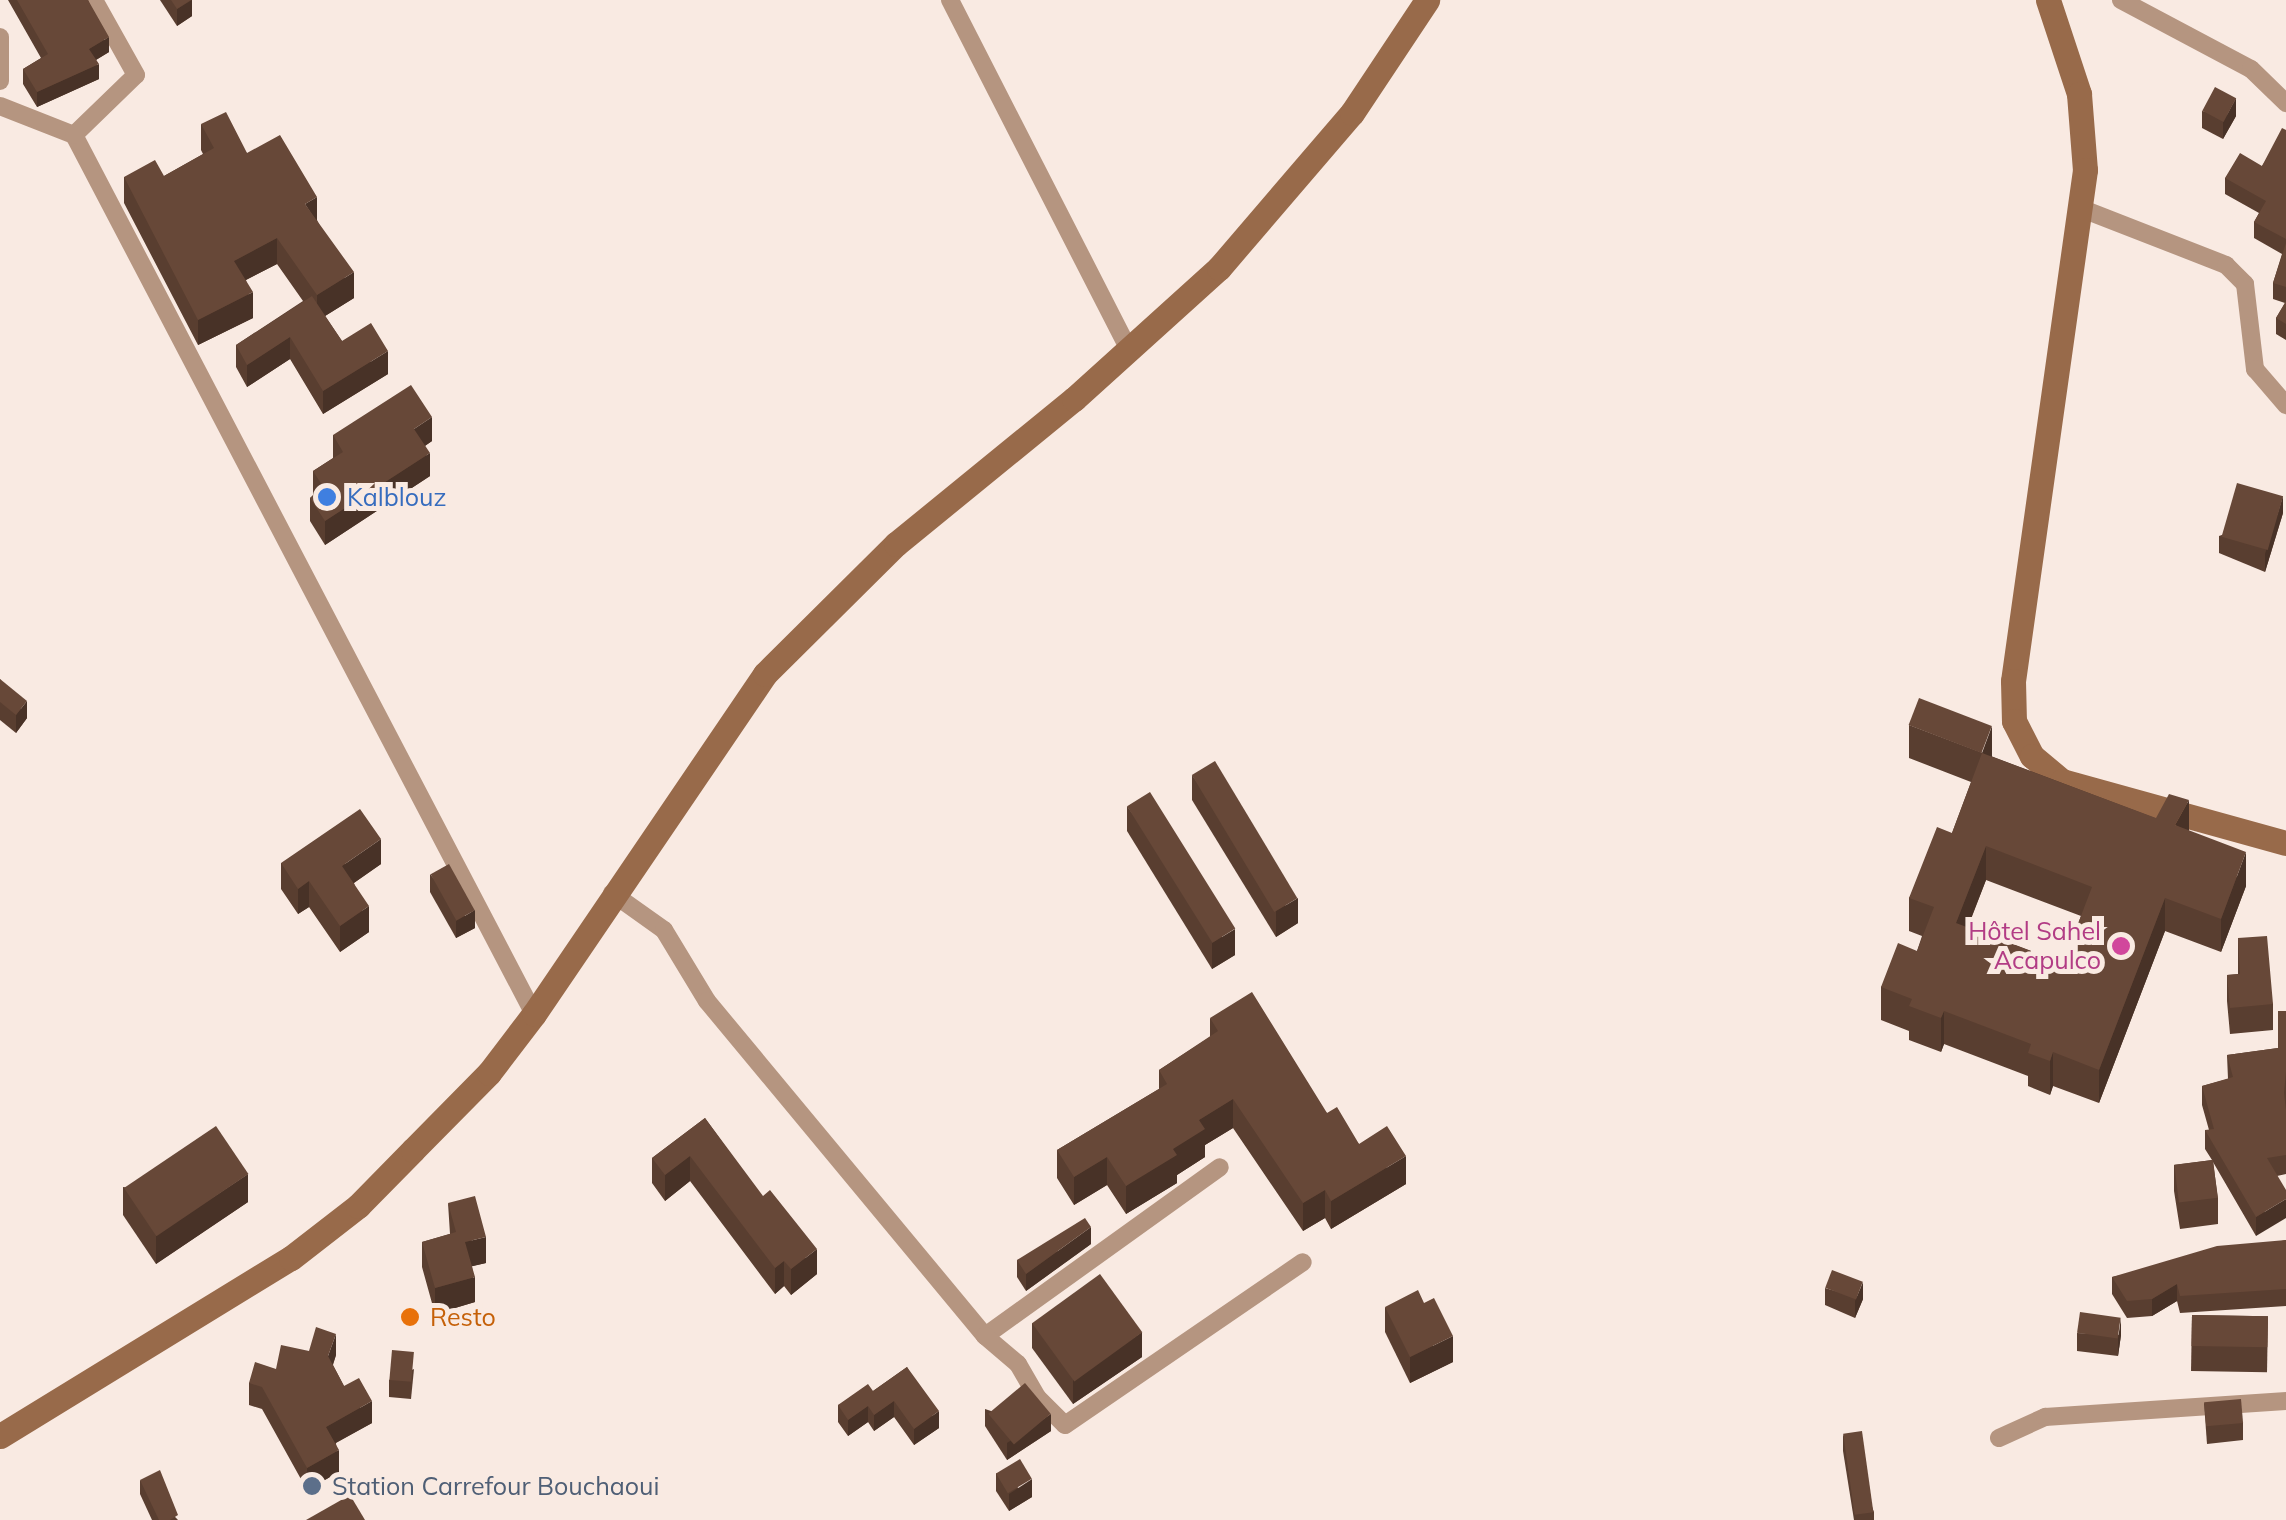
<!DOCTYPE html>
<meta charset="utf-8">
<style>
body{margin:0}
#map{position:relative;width:2286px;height:1520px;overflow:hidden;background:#f9eae2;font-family:Mulish,sans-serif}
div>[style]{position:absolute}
.street>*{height:18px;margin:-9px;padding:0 9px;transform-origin:9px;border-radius:9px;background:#b59580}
.secondary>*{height:25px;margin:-12.5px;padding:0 12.5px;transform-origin:12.5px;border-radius:12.5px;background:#986a4a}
.wall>*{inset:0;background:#593e30;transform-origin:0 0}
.shaded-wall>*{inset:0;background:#483227}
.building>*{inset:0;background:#674838;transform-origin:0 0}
.dots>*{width:28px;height:28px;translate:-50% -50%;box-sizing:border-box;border:5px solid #f9eae2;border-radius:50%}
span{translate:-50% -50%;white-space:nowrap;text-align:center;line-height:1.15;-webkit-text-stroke:10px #f9eae2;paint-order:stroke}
.shop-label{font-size:25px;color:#366cbe}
.left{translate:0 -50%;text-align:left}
.hotel-label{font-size:25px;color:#b23c85}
.right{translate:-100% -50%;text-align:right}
.food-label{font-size:25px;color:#c56008}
.service-label{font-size:25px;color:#4e5e75}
</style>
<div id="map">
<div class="street">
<div style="left:950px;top:0;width:394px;rotate:62.9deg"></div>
<div style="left:2121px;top:0;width:147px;rotate:28deg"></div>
<div style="left:2251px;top:69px;width:49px;rotate:44.2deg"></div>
<div style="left:0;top:37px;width:44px;rotate:90deg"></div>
<div style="left:0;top:106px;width:79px;rotate:21.4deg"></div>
<div style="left:74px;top:135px;width:992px;rotate:62.38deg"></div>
<div style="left:74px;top:135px;width:86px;rotate:-44.1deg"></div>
<div style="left:136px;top:75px;width:86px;rotate:-119.2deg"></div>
<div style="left:2080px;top:208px;width:157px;rotate:21.3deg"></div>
<div style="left:2226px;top:265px;width:27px;rotate:45deg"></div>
<div style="left:2245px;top:284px;width:86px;rotate:83.3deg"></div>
<div style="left:2255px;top:369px;width:48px;rotate:49.3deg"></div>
<div style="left:612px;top:893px;width:64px;rotate:35.4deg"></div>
<div style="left:664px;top:930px;width:83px;rotate:58.8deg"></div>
<div style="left:707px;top:1001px;width:435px;rotate:50.3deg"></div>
<div style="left:985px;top:1336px;width:289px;rotate:-35.7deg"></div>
<div style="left:985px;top:1336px;width:43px;rotate:40.3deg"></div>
<div style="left:1018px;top:1364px;width:39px;rotate:60deg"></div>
<div style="left:1038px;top:1398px;width:38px;rotate:45deg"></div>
<div style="left:1065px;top:1425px;width:288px;rotate:-34.4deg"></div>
<div style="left:1999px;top:1438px;width:51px;rotate:-24.5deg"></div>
<div style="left:2045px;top:1417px;width:242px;rotate:-3.8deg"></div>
</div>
<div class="secondary">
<div style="left:2048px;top:0;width:99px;rotate:71.7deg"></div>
<div style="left:2079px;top:94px;width:76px;rotate:85.5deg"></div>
<div style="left:2085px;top:170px;width:516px;rotate:98.02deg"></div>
<div style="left:2013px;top:681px;width:40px;rotate:88.6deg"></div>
<div style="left:2014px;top:721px;width:39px;rotate:63deg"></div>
<div style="left:2032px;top:756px;width:39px;rotate:40deg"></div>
<div style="left:2062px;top:781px;width:232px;rotate:15.5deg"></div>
<div style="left:0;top:1436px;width:341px;rotate:-31.5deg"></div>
<div style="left:291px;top:1258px;width:85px;rotate:-37.8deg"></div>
<div style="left:358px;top:1206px;width:78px;rotate:-45.5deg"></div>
<div style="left:413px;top:1150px;width:108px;rotate:-45.4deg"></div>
<div style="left:489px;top:1073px;width:74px;rotate:-52.7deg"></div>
<div style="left:534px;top:1014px;width:411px;rotate:-55.8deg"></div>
<div style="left:765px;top:674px;width:185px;rotate:-44.8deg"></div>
<div style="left:896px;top:544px;width:230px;rotate:-39.2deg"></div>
<div style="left:1074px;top:399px;width:195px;rotate:-42.1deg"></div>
<div style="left:1219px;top:268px;width:204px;rotate:-49.4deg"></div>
<div style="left:1352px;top:113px;width:136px;rotate:-56.4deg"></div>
</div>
<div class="wall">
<div style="clip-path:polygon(8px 0,88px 0,109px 52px,96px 60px,99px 79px,37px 107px,23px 84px,23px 69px,41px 58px)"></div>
<div style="clip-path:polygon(160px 0,192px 0,192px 16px,177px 26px)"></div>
<div style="clip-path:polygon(2202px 111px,2236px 116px,2223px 139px,2202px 128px)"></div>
<div style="clip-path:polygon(201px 124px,247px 153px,317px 220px,354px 298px,325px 316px,342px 341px,388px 374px,323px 414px,290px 359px,247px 387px,236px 367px,236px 345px,303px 301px,277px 264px,246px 280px,253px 318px,198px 345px,124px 203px,124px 177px,164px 176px,203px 154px,201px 150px)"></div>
<div style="clip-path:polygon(2286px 130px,2286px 340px,2276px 334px,2276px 318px,2285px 303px,2273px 299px,2273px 283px,2282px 254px,2254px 238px,2254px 222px,2259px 213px,2225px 194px,2225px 178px,2262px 166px)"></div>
<div style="clip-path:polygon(333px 435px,432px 441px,425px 446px,430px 476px,325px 545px,310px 521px,310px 498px,313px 495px,313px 471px,333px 458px)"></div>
<div style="clip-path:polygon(2283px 513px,2265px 572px,2219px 553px,2219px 536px)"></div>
<div style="clip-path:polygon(0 679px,27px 718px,16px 733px,0 720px)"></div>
<div style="clip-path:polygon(evenodd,1909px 725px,2189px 831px,2246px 886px,2221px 952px,2165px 931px,2099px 1103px,2053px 1086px,2050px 1095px,2028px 1086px,2028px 1076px,1944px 1044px,1941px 1052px,1909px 1040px,1909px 1031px,1881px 1020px,1881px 987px,1917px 951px,1922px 936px,1909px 931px,1909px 898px,1952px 833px,1971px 782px,1909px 758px,1909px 725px,1986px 880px,2081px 916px,2063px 963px,1968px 927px,1986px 880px)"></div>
<div style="clip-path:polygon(1192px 775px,1298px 923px,1276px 937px,1192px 800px)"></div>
<div style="clip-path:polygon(1127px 806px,1235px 955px,1212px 969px,1127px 831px)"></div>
<div style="clip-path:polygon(281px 863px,381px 864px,354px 883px,369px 932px,340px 952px,309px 907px,298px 914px,281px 889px)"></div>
<div style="clip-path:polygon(430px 874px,475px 928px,456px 938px,430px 892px)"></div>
<div style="clip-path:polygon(2238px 938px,2273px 1004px,2273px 1030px,2230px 1034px,2227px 1001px,2227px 975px,2238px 974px)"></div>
<div style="clip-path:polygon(2286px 1011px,2286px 1174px,2277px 1176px,2256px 1236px,2213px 1162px,2218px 1198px,2218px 1224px,2180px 1229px,2174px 1191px,2174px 1165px,2212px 1160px,2205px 1149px,2205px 1130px,2209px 1130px,2202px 1105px,2202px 1086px,2228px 1079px,2227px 1055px,2278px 1048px)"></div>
<div style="clip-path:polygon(1210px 1018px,1327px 1113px,1359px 1144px,1406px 1184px,1331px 1229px,1325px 1218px,1303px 1231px,1233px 1128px,1205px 1145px,1205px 1157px,1177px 1175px,1177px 1183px,1126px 1214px,1107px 1185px,1074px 1205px,1057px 1178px,1057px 1150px,1159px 1089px,1159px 1070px,1210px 1037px)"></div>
<div style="clip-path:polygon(705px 1118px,817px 1274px,791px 1295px,784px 1286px,775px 1294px,690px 1181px,665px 1201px,652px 1183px,652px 1158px)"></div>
<div style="clip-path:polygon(123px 1187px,248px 1202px,156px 1264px,123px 1215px)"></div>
<div style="clip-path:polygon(448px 1203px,486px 1263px,472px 1266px,475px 1302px,435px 1314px,422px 1267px,422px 1242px,450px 1234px)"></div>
<div style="clip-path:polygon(2286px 1240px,2286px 1306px,2180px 1313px,2177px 1301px,2152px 1316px,2127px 1318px,2112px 1294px,2112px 1277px)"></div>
<div style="clip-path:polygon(1091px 1244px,1026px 1291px,1017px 1277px,1017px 1260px)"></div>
<div style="clip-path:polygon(1825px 1288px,1863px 1299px,1855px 1318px,1825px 1305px)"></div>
<div style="clip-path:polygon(1385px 1307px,1453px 1362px,1410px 1383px,1385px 1332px)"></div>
<div style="left:2192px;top:1315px;width:76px;height:56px;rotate:1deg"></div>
<div style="clip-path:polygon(1032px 1323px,1142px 1357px,1073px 1404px,1032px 1348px)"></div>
<div style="clip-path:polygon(2077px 1333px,2121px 1335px,2118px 1356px,2077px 1351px)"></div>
<div style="clip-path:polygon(336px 1355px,333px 1365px,344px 1386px,372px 1423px,336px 1443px,339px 1472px,307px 1490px,262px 1409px,249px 1405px,249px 1383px,276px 1369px)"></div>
<div style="clip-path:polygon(907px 1367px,939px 1428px,914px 1445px,894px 1417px,874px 1431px,868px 1422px,848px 1436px,838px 1422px,838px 1405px,873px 1391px)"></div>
<div style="clip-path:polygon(414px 1369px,411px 1399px,389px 1397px,389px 1380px)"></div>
<div style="clip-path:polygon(2204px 1403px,2243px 1423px,2243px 1440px,2207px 1444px)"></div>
<div style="clip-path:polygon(985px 1409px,1051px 1431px,1007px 1460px,985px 1426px)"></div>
<div style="clip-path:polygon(1843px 1434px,1874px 1512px,1874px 1520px,1854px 1520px,1843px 1451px)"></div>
<div style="clip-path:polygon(996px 1473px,1032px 1497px,1009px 1511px,996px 1491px)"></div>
<div style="clip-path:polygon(140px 1480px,178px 1520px,152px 1520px,140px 1494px)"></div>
</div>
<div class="shaded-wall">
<div style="clip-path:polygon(192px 0,192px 16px,177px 26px,177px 9px)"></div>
<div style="clip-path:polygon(109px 37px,109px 52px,89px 64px,89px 49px)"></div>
<div style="clip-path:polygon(99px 64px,99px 79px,37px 107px,37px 92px)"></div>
<div style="clip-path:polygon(2236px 98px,2236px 116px,2223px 139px,2223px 122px)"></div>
<div style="clip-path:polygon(317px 197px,317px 223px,305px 204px)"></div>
<div style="clip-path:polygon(277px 238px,277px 264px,234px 286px,234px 261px)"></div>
<div style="clip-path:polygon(354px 272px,354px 298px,317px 321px,317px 295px)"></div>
<div style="clip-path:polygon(253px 292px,253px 318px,198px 345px,198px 320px)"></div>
<div style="clip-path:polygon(290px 337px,290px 359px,247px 387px,247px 365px)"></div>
<div style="clip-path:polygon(388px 351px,388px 374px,323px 414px,323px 391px)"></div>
<div style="clip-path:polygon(432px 417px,432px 441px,414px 453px,414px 429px)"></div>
<div style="clip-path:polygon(430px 453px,430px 476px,325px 545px,325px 521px)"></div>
<div style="clip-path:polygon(2283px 496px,2283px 513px,2265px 572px,2265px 554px)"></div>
<div style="clip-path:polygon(27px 701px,27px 718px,16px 733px,16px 715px)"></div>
<div style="clip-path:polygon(1992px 726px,1992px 759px,1982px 753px)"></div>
<div style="clip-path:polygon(2189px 800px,2189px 833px,2175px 825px)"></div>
<div style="clip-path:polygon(381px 839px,381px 864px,342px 891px,342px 866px)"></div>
<div style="clip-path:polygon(1986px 846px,1986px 880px,1956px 956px,1956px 923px)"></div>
<div style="clip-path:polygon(2246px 852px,2246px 886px,2221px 952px,2221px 919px)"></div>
<div style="clip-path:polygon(309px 881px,309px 907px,298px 914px,298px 889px)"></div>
<div style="clip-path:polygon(1298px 898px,1298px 923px,1276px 937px,1276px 911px)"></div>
<div style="clip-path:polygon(2165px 898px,2165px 931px,2099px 1103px,2099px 1070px)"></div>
<div style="clip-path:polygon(369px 906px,369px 932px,340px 952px,340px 926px)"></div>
<div style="clip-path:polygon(475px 910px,475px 928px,456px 938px,456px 921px)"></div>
<div style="clip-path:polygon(1235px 929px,1235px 955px,1212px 969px,1212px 943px)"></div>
<div style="clip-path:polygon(1944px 1011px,1944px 1044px,1941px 1052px,1941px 1018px)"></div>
<div style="clip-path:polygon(2053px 1052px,2053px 1086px,2050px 1095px,2050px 1061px)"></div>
<div style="clip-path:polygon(1233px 1099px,1233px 1128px,1205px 1145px,1205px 1157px,1177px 1175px,1177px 1183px,1126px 1214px,1126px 1186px,1173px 1149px,1199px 1120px)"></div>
<div style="clip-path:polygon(690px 1156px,690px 1181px,665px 1201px,665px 1175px)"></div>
<div style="clip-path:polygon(1406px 1156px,1406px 1184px,1331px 1229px,1331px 1201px)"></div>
<div style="clip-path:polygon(1107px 1157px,1107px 1185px,1074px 1205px,1074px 1177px)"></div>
<div style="clip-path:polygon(248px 1174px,248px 1202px,156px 1264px,156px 1235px)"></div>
<div style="clip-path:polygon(1325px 1190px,1325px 1218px,1303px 1231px,1303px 1203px)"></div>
<div style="clip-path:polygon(2286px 1199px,2286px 1218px,2256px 1236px,2256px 1217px)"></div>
<div style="clip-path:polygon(1091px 1227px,1091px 1244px,1026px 1291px,1026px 1274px)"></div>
<div style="clip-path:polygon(486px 1237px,486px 1263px,465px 1268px,465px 1242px)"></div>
<div style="clip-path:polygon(817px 1249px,817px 1274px,791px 1295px,791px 1269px)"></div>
<div style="clip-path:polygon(784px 1261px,784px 1286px,775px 1294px,775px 1268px)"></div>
<div style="clip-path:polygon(475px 1277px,475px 1302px,435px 1314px,435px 1288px)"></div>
<div style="clip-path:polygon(1863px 1282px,1863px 1299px,1855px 1318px,1855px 1301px)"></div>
<div style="clip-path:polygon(2177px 1284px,2177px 1301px,2152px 1316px,2152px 1299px)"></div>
<div style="clip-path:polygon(2121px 1318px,2121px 1335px,2118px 1356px,2118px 1339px)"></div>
<div style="clip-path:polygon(1142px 1332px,1142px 1357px,1073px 1404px,1073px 1379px)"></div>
<div style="clip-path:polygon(336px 1334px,336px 1355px,328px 1378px,328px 1356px)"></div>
<div style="clip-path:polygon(1453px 1336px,1453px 1362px,1410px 1383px,1410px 1357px)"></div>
<div style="clip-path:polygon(372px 1401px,372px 1423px,326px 1448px,326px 1427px)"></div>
<div style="clip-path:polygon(894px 1401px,894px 1417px,874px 1431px,874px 1415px)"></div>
<div style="clip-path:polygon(868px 1406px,868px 1422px,848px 1436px,848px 1420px)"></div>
<div style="clip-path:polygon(939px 1411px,939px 1428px,914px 1445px,914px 1429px)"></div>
<div style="clip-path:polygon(1051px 1414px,1051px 1431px,1007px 1460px,1007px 1443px)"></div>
<div style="clip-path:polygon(339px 1450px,339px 1472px,307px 1490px,307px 1468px)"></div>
<div style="clip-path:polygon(1032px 1479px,1032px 1497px,1009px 1511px,1009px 1494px)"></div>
</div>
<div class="building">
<div style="clip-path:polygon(17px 0,88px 0,109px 37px,89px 49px,99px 64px,37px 92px,23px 69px,48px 54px)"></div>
<div style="clip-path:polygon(171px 0,191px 0,177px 9px)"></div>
<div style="left:2215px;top:87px;width:24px;height:27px;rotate:28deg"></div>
<div style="clip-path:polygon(226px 112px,247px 153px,280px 135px,317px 197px,305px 204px,354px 272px,317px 295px,277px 238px,234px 261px,253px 292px,198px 320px,124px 177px,155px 160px,164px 176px,214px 148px,201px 124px)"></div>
<div style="clip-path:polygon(2282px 128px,2286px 130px,2286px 239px,2254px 222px,2266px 201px,2225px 178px,2240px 153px,2262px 166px)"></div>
<div style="clip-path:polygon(2286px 243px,2286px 287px,2273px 283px)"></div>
<div style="clip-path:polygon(312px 296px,342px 341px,371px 323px,388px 351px,323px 391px,290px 337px,247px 365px,236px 345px)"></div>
<div style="clip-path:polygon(2286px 301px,2286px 324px,2276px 318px)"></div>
<div style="clip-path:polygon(411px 385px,432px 417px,414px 429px,430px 453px,325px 521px,310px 498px,324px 488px,313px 471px,343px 452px,333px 435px)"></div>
<div style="left:2237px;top:483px;width:48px;height:56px;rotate:16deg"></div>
<div style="clip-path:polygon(0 679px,27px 701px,16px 715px,0 702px)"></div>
<div style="left:1919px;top:698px;width:78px;height:29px;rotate:21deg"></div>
<div style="clip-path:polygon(evenodd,1982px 753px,2156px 818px,2169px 794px,2189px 800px,2175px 825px,2246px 852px,2221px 919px,2165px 898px,2099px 1070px,2053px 1052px,2050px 1061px,2028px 1053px,2031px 1044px,1944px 1011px,1941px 1018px,1909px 1006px,1912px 999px,1881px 987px,1898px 943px,1917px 951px,1934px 907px,1909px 898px,1937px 827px,1952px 833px,1982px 753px,1986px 846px,2092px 887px,2063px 963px,1956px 923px,1986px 846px)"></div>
<div style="left:1215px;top:761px;width:160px;height:27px;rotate:59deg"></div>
<div style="left:1150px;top:792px;width:161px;height:27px;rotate:58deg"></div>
<div style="clip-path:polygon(360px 809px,381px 839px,342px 866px,369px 906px,340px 926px,309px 881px,298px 889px,281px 863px)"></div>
<div style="left:449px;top:864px;width:53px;height:21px;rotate:61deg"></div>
<div style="clip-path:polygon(2267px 936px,2273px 1004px,2230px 1008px,2227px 975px,2240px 974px,2238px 938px)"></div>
<div style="clip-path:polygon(1252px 992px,1327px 1113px,1337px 1107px,1359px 1144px,1387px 1126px,1406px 1156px,1331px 1201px,1325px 1190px,1303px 1203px,1233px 1099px,1199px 1120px,1205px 1129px,1173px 1149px,1177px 1155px,1126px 1186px,1107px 1157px,1074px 1177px,1057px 1150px,1167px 1084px,1159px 1070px,1218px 1031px,1210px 1018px)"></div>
<div style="clip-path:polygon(2278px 1011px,2286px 1011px,2286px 1072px,2284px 1093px,2286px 1110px,2286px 1155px,2267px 1158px,2286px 1190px,2286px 1199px,2256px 1217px,2205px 1130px,2214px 1129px,2202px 1086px,2233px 1077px,2227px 1055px,2278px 1048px)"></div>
<div style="clip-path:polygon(705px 1118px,763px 1196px,770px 1190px,817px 1249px,791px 1269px,784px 1261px,775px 1268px,690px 1156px,665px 1175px,652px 1158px)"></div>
<div style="left:216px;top:1126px;width:58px;height:111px;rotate:56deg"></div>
<div style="left:2213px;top:1160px;width:38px;height:39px;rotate:83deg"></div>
<div style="clip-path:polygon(475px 1196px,486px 1237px,465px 1242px,475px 1277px,435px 1288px,422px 1242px,456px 1232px,448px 1203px)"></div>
<div style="clip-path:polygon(1085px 1218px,1091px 1227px,1026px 1274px,1017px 1260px)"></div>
<div style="clip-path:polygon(2286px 1240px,2286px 1289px,2180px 1296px,2177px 1284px,2152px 1299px,2127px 1301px,2112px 1277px,2217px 1246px)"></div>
<div style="left:1832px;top:1270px;width:33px;height:19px;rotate:21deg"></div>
<div style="left:1100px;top:1274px;width:72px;height:84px;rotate:54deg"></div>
<div style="clip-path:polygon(1418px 1290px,1424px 1303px,1434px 1298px,1453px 1336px,1410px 1357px,1385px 1307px)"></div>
<div style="left:2080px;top:1312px;width:41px;height:21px;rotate:8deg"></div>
<div style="left:2192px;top:1315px;width:76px;height:31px;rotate:1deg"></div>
<div style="clip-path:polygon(316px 1327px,336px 1334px,328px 1356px,344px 1386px,359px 1378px,372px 1401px,326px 1427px,339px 1450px,307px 1468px,262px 1387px,249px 1383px,255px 1362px,276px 1369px,281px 1345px,309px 1351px)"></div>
<div style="left:392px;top:1350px;width:22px;height:30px;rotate:5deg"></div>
<div style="clip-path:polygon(907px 1367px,939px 1411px,914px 1429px,894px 1401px,874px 1415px,868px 1406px,848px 1420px,838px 1405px,868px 1384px,873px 1391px)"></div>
<div style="left:1025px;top:1383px;width:40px;height:48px;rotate:50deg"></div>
<div style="left:2241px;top:1399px;width:24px;height:37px;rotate:85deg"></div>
<div style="left:1862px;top:1431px;width:82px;height:19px;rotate:82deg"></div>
<div style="left:1020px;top:1459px;width:23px;height:28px;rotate:59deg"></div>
<div style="clip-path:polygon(160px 1470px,178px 1515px,170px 1520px,159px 1520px,140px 1480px)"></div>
<div style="clip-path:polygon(350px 1495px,365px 1520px,306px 1520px)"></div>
</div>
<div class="dots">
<div style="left:327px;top:497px;background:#3f7fe0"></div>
<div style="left:2121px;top:946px;background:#d1479c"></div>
<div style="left:410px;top:1317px;background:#e8710a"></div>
<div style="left:312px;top:1486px;background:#5c6f8a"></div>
</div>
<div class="shop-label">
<span class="left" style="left:347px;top:497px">Kalblouz</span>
</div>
<div class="hotel-label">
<span class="right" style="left:2101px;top:946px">Hôtel Sahel<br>Acapulco</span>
</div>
<div class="food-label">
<span class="left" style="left:430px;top:1317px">Resto</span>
</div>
<div class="service-label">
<span class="left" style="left:332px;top:1486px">Station Carrefour Bouchaoui</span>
</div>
</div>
